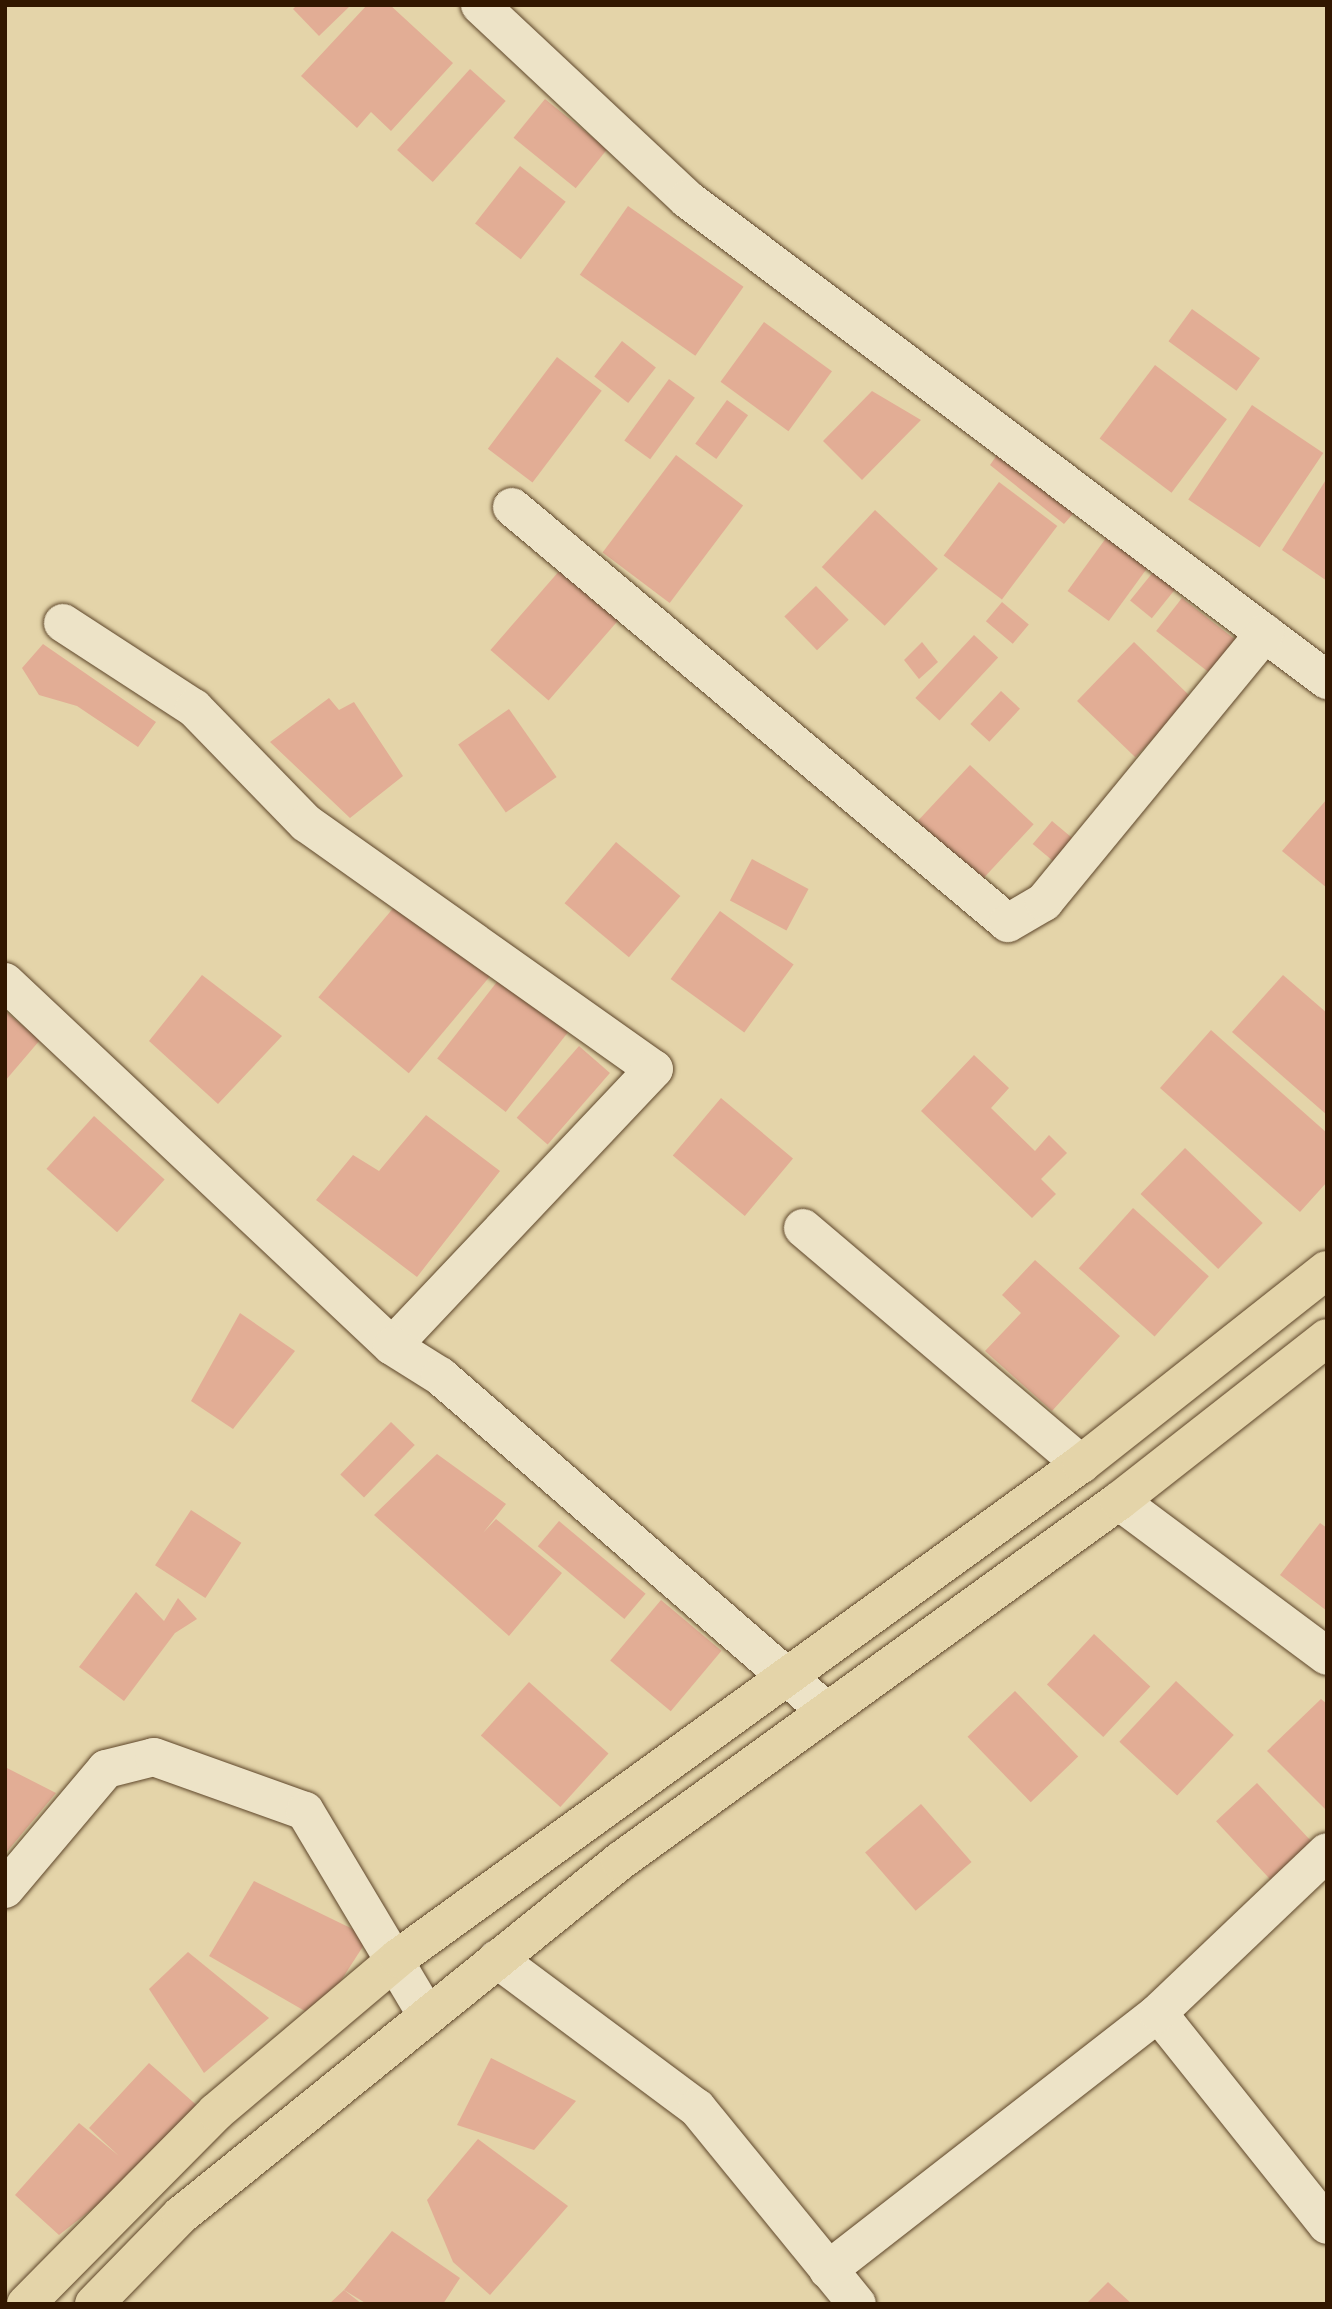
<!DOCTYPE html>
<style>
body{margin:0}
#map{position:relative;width:1332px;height:2309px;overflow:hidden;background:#e4d4a9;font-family:"IM FELL Great Primer",serif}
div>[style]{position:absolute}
.building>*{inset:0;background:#e2ad95;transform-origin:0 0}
.roads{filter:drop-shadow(0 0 2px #5e462a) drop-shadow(0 0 2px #5e462a)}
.street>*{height:38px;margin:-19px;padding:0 19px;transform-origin:19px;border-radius:19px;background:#ede3c7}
.highway>*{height:38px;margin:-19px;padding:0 19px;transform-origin:19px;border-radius:19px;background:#e4d4a9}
span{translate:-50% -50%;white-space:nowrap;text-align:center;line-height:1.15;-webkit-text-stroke:5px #ede3c7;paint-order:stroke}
.frame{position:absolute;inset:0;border:7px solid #321700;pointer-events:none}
</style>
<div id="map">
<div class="building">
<div style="clip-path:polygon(297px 5px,351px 5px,319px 36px,293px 9px)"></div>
<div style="clip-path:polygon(367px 5px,390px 5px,453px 63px,391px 131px,371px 112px,357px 128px,301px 76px)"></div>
<div style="left:470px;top:69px;width:48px;height:109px;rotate:42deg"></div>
<div style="left:545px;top:99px;width:80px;height:50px;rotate:39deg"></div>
<div style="left:520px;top:166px;width:58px;height:73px;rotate:38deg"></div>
<div style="left:628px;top:206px;width:141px;height:84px;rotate:35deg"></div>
<div style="left:1192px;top:309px;width:84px;height:40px;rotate:36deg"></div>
<div style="left:764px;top:322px;width:84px;height:74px;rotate:36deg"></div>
<div style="left:622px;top:341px;width:43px;height:45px;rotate:38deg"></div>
<div style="left:557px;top:357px;width:56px;height:115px;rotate:37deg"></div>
<div style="left:1155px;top:365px;width:90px;height:92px;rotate:37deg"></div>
<div style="left:669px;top:379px;width:32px;height:76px;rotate:36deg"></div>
<div style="clip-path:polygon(872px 391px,921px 420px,862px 480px,823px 441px)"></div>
<div style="left:727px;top:400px;width:26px;height:54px;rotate:36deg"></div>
<div style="left:1252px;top:405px;width:86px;height:114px;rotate:34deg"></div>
<div style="clip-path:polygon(1012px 433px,1093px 491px,1064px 524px,990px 465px)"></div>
<div style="left:676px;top:455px;width:84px;height:122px;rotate:37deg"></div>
<div style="clip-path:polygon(1327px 478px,1327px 581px,1282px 550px)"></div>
<div style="left:999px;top:482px;width:73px;height:92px;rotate:37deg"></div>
<div style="left:875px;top:510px;width:86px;height:78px;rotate:43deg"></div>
<div style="left:1114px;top:527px;width:51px;height:79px;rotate:36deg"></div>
<div style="left:560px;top:570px;width:77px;height:106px;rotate:41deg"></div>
<div style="left:1154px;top:571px;width:28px;height:38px;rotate:39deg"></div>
<div style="left:816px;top:586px;width:47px;height:44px;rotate:46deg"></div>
<div style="left:1182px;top:598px;width:76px;height:42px;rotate:38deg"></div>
<div style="left:1002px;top:602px;width:35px;height:25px;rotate:40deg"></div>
<div style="left:974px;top:635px;width:33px;height:86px;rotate:43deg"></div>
<div style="clip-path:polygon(922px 642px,938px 662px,919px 679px,904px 660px)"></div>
<div style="left:1134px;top:642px;width:81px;height:82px;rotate:44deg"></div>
<div style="clip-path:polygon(43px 644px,156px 722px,138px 747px,77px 706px,39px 695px,22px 668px)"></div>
<div style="left:1001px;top:691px;width:26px;height:45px;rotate:43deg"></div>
<div style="clip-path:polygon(329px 698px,339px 710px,354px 702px,403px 776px,350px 818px,270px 742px)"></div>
<div style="left:509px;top:709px;width:83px;height:62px;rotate:55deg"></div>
<div style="left:970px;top:765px;width:87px;height:78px;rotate:43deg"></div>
<div style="clip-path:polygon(1327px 799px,1327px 888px,1282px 851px)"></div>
<div style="left:1052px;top:821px;width:30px;height:30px;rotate:40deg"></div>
<div style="left:616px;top:842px;width:84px;height:80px;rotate:40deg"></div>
<div style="left:752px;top:859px;width:64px;height:47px;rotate:28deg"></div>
<div style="left:400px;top:900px;width:118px;height:127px;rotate:40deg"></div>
<div style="left:720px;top:911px;width:91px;height:84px;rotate:36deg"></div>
<div style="clip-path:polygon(202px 975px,282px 1036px,218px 1104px,149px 1041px)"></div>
<div style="clip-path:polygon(1283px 975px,1327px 1013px,1327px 1115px,1232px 1032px)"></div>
<div style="left:500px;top:978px;width:87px;height:102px;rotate:38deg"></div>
<div style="clip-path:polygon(5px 1011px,40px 1040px,5px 1081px)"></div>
<div style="clip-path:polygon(1211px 1030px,1327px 1133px,1327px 1182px,1300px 1212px,1160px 1088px)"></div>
<div style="left:579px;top:1046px;width:41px;height:95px;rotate:41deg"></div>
<div style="clip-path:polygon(974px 1055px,1009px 1088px,991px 1108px,1035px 1151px,1049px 1135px,1067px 1153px,1041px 1179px,1056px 1194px,1032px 1218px,921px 1111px)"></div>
<div style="left:721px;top:1098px;width:94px;height:75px;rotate:40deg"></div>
<div style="clip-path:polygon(426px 1115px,500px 1171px,417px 1277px,316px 1200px,353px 1155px,379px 1171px)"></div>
<div style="left:94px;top:1116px;width:95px;height:71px;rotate:42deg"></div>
<div style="left:1185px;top:1148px;width:108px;height:64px;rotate:44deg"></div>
<div style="left:1133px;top:1208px;width:102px;height:81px;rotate:42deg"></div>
<div style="clip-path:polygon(1035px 1260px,1120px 1336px,1052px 1411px,985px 1351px,1021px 1313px,1002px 1295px)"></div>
<div style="clip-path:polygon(240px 1313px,295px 1351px,233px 1429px,191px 1401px)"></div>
<div style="left:391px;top:1422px;width:33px;height:73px;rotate:44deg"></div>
<div style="clip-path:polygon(437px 1454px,506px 1504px,483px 1533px,496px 1519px,562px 1573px,509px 1636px,374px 1515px)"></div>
<div style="left:191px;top:1510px;width:60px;height:66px;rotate:33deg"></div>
<div style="left:559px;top:1521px;width:113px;height:33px;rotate:40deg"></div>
<div style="clip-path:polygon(1320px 1523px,1327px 1528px,1327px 1611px,1280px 1575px)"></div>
<div style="clip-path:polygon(136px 1592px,164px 1621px,178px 1598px,197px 1619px,175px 1633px,124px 1701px,79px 1667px)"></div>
<div style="left:661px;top:1600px;width:79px;height:79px;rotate:40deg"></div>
<div style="left:1094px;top:1634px;width:77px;height:69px;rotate:43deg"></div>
<div style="left:1176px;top:1681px;width:79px;height:83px;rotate:43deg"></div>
<div style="left:529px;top:1682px;width:107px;height:72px;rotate:42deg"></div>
<div style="left:1015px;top:1691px;width:91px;height:66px;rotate:46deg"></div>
<div style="clip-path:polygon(1321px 1699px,1327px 1704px,1327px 1811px,1267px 1751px)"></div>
<div style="clip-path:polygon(5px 1767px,56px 1793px,5px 1854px)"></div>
<div style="left:1257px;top:1783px;width:82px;height:56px;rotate:47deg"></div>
<div style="left:921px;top:1804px;width:77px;height:74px;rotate:49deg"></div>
<div style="clip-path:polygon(254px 1881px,369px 1937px,317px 2018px,209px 1956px)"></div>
<div style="clip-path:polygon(188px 1952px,269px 2018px,204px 2073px,149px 1989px)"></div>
<div style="clip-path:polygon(491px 2058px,576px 2101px,534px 2150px,457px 2125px)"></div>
<div style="clip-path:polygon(149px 2063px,210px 2117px,59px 2235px,15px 2195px,79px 2123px,119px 2156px,89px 2128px)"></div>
<div style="clip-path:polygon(478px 2139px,568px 2206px,490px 2295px,453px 2262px,427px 2200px)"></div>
<div style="clip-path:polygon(392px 2231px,460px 2278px,443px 2304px,367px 2304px,344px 2290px)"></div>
<div style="clip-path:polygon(1108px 2282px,1132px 2304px,1086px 2304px)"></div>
<div style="clip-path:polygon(344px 2290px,362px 2304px,329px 2304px)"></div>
</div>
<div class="roads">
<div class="street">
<div style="left:480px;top:5px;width:284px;rotate:43.1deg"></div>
<div style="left:687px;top:199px;width:801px;rotate:36.93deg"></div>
<div style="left:512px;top:507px;width:647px;rotate:39.99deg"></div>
<div style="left:1008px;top:923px;width:42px;rotate:-30.3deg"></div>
<div style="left:1044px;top:902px;width:348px;rotate:-50.6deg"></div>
<div style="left:63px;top:623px;width:156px;rotate:33deg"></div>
<div style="left:194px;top:708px;width:161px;rotate:45.8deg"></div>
<div style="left:306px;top:823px;width:426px;rotate:35.3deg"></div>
<div style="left:654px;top:1069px;width:381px;rotate:133.4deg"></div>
<div style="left:5px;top:982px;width:531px;rotate:43.25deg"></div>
<div style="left:392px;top:1346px;width:57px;rotate:32deg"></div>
<div style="left:440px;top:1376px;width:508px;rotate:40.93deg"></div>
<div style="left:803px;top:1228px;width:365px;rotate:40.3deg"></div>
<div style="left:1119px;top:1501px;width:259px;rotate:36.7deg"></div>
<div style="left:5px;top:1889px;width:157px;rotate:-49.9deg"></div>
<div style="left:106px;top:1769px;width:49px;rotate:-14deg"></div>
<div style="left:154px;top:1757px;width:160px;rotate:19.7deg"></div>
<div style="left:305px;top:1811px;width:236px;rotate:59.2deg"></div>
<div style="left:497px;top:1959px;width:249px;rotate:36.7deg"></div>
<div style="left:697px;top:2108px;width:253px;rotate:50.8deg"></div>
<div style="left:1158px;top:2013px;width:271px;rotate:51.4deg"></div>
<div style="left:828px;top:2270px;width:418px;rotate:-37.9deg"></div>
<div style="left:1158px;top:2013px;width:233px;rotate:-43.6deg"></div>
</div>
<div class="highway">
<div style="left:26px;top:2304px;width:270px;rotate:-45.3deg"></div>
<div style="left:216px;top:2112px;width:238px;rotate:-40.2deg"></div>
<div style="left:398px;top:1958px;width:843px;rotate:-35.88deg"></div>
<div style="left:1081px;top:1464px;width:313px;rotate:-38.3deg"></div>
<div style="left:94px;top:2304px;width:124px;rotate:-45.7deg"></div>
<div style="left:181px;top:2215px;width:564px;rotate:-38.88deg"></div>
<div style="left:620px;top:1861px;width:615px;rotate:-35.81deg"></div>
<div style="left:1119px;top:1501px;width:264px;rotate:-38.1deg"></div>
</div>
</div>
<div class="frame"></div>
</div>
